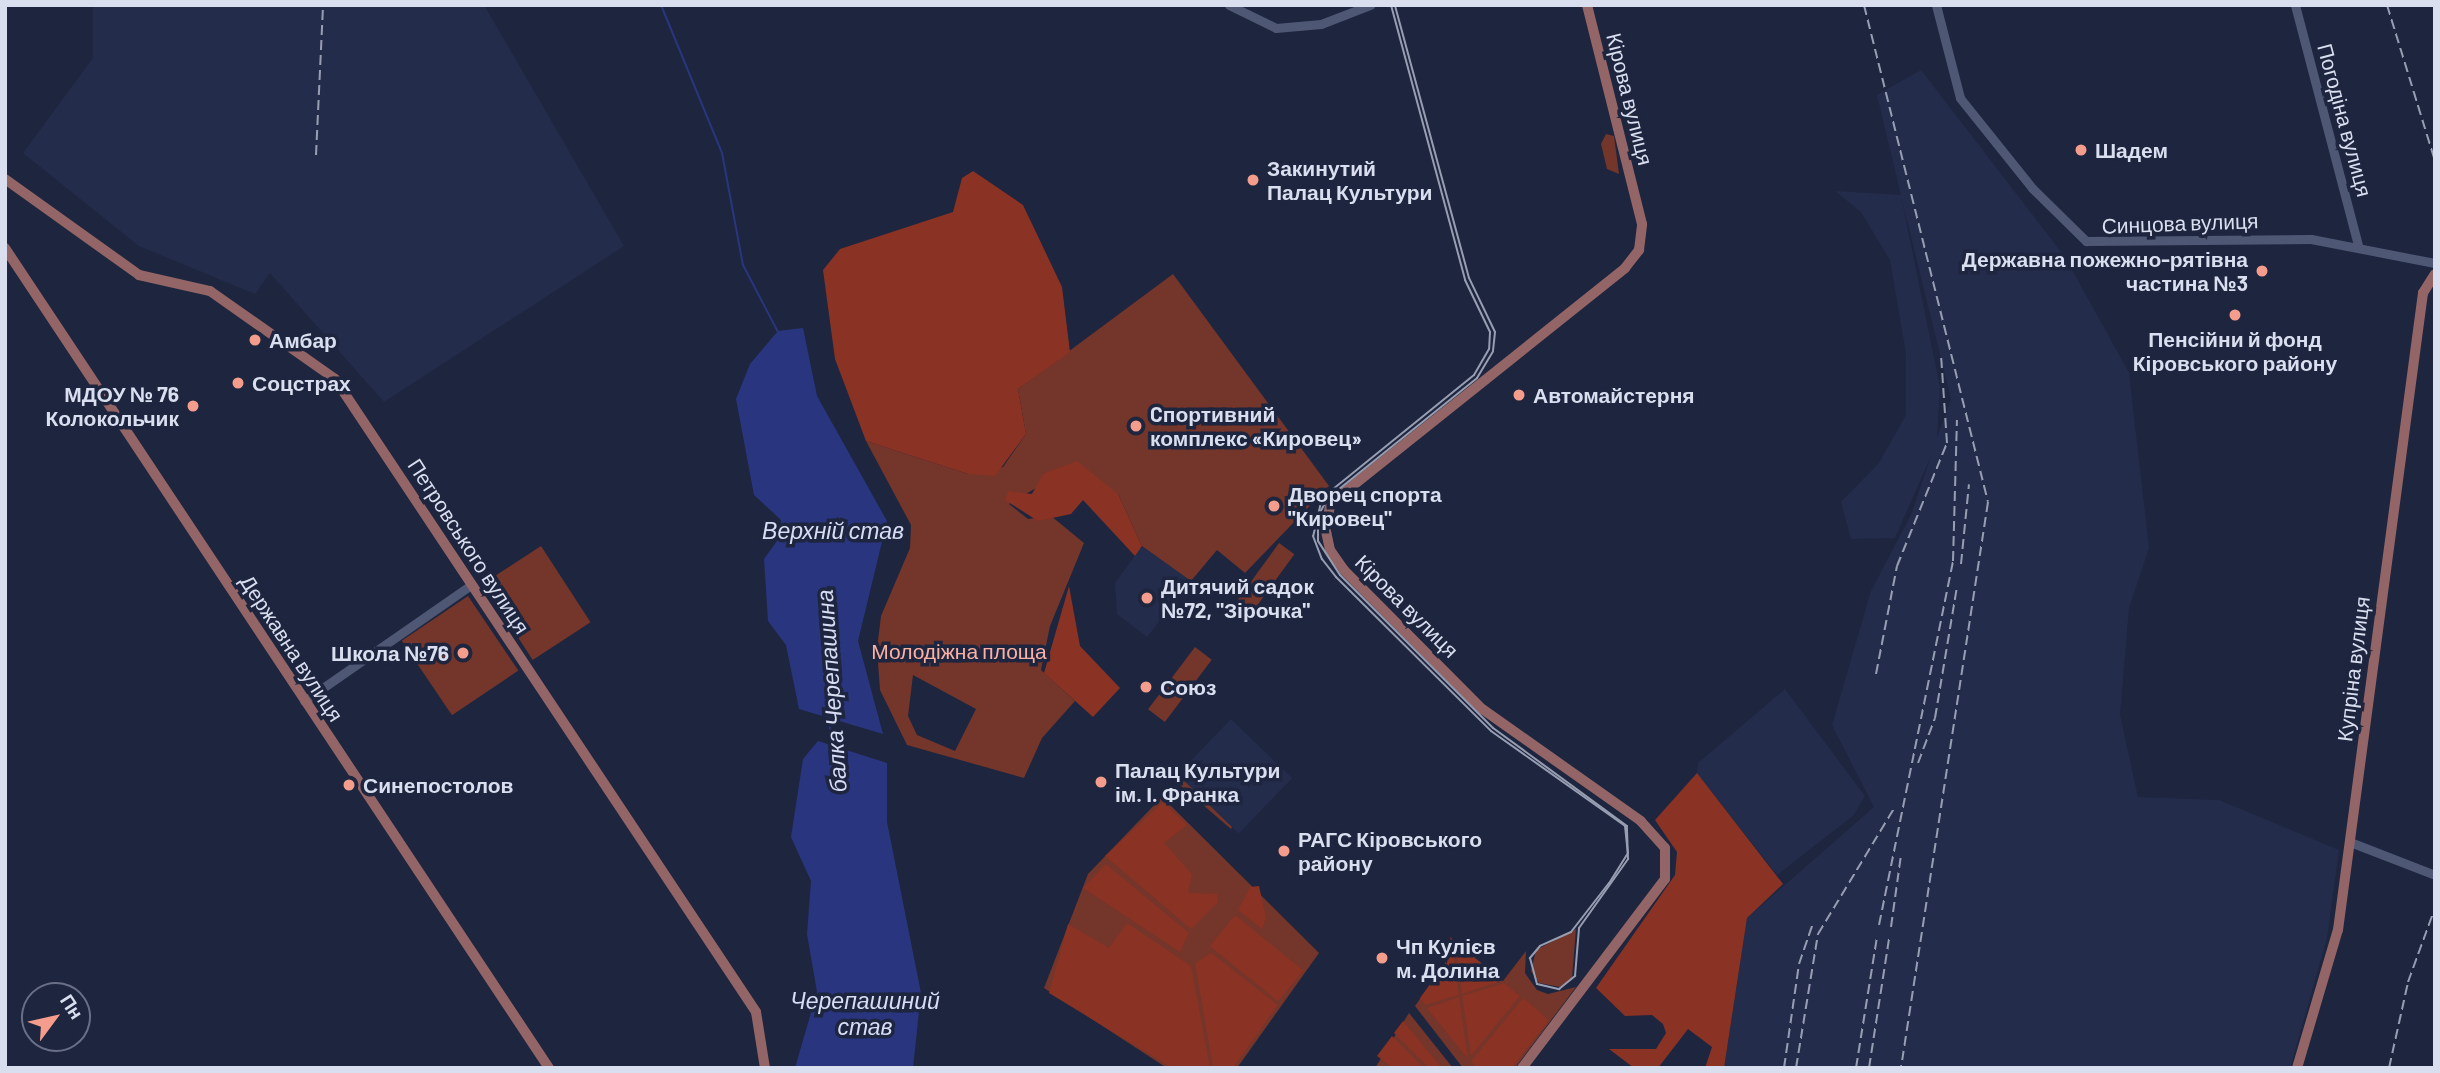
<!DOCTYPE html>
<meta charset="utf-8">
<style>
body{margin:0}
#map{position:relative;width:2440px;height:1073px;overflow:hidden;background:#1e253f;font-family:Barlow,sans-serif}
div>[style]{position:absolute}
.built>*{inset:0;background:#242c4c;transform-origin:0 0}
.green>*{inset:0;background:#74352a;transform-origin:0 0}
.forest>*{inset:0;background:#8a3223;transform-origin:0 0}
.water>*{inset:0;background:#29367f}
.stream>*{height:2px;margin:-1px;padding:0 1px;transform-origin:1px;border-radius:1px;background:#29367f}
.minor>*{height:9px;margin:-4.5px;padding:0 4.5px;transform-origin:4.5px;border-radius:4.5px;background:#4e5774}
.major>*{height:10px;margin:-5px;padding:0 5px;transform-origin:5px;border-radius:5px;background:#946566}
.tram>*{height:2px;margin:-1px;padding:0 1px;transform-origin:1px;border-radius:1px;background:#989eb2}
.rail>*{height:2px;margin-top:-1px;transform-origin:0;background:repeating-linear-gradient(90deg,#989eb2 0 10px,transparent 0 15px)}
.dots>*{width:19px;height:19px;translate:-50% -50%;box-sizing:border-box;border:4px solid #1e253f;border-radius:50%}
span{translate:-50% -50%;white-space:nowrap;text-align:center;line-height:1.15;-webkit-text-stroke:7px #1e253f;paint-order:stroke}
.street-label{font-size:21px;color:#dadff0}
.poi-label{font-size:21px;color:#dadff0;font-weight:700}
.left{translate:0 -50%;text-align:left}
.right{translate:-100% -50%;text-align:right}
.park-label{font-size:21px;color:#fdb1a2}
.water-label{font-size:23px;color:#d7def4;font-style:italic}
.frame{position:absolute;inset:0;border:7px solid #dadff0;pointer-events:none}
.north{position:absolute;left:21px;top:982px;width:70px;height:70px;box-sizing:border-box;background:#1e253f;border:2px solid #696f86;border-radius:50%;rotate:57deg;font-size:19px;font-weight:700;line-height:28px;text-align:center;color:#dadff0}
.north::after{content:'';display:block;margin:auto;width:24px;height:32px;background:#f49d8c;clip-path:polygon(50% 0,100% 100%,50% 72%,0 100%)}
</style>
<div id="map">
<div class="built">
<div style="clip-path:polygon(93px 5px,484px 5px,624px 246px,384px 402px,270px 273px,255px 294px,139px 246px,23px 153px,93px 58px)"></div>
<div style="clip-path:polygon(evenodd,1921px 70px,2065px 257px,2129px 373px,2149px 548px,2129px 608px,2120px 715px,2138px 797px,2219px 800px,2339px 850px,2327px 938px,2290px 1068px,1724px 1068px,1747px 918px,1874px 807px,1832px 725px,1871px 591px,1911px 515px,1931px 456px,1895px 538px,1851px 539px,1841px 502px,1879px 463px,1906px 415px,1906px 353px,1890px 260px,1861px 212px,1835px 191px,1901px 195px,1877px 95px,1921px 70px,1901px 196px,1951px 399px,1937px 438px,1940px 387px,1901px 196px)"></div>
<div style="clip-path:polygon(1142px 546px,1191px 581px,1147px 637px,1117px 614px,1115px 583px)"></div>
<div style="clip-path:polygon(1785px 689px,1865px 796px,1854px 815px,1777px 875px,1697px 773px,1698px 763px)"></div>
<div style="left:1231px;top:719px;width:85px;height:77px;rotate:44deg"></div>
</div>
<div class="green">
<div style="clip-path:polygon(1606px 134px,1614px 136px,1619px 174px,1607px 169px,1601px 144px)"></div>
<div style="clip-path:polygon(evenodd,1173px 274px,1329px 486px,1245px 573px,1217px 550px,1191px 581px,1142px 546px,1118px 494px,1036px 488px,1009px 504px,1028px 519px,1051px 516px,1084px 543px,1050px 626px,1041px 670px,1075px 701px,1042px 738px,1024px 778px,907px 745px,880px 690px,877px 649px,881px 616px,910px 548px,911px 525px,866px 441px,968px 474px,1003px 467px,1026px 434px,1018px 389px,1173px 274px,913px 675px,976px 709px,955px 751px,917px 735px,908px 716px,913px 675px)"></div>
<div style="left:1279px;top:543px;width:19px;height:80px;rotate:36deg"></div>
<div style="left:541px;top:546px;width:91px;height:69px;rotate:57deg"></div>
<div style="left:468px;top:596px;width:90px;height:80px;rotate:56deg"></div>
<div style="left:1195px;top:647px;width:21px;height:78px;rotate:37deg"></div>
<div style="clip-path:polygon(1173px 770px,1232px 827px,1231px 829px,1174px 780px)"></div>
<div style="clip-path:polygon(1162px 797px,1319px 953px,1237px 1068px,1167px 1068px,1044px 988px,1088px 874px)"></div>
<div style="clip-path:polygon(1576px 929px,1572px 978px,1560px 987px,1539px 983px,1531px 971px,1536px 950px)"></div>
<div style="clip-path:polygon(1450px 937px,1503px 981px,1526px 951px,1525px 973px,1537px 990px,1548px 994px,1576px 987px,1515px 1068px,1463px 1068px,1415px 1006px,1452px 953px)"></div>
<div style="clip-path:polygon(1409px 1013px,1453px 1068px,1375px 1068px)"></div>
</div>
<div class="forest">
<div style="clip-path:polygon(973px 171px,1023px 205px,1062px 287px,1070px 352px,1018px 389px,1026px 434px,995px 476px,968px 474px,866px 441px,835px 359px,823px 270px,840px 249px,953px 212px,962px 178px)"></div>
<div style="clip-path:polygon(1077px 461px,1118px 494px,1142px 546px,1135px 556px,1083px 500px,1071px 514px,1038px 521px,1005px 500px,1008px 491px,1032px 494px,1043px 474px)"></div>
<div style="clip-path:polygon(1069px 586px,1080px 646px,1120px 688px,1093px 717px,1044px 673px)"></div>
<div style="clip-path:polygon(1697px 773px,1783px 884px,1747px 918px,1724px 1068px,1705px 1068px,1712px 1047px,1688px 1029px,1658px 1068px,1634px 1068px,1609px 1049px,1656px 1049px,1666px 1033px,1663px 1024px,1652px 1015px,1625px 1016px,1596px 988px,1675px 875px,1677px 852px,1655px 820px)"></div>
<div style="clip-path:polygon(1163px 802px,1187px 825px,1164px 843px,1192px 874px,1188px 893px,1217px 894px,1218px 902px,1191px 929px,1105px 856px)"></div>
<div style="clip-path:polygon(1106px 864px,1189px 933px,1180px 952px,1083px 888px)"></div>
<div style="clip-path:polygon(1259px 886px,1266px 918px,1262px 929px,1238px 910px,1250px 887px)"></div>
<div style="left:1235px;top:915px;width:88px;height:40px;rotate:39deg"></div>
<div style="clip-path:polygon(1127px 923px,1191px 966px,1210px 1068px,1172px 1068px,1049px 993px,1068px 924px,1109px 948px)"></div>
<div style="clip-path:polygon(1455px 942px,1502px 981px,1462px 994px)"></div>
<div style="clip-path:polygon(1211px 953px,1278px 1005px,1233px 1068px,1213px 1068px,1195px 963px)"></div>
<div style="clip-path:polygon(1453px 953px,1459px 995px,1425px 1005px,1420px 998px)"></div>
<div style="clip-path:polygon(1504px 983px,1520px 996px,1471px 1056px,1462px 996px)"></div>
<div style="clip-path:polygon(1459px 997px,1468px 1059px,1427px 1008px)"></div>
<div style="clip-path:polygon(1523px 998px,1549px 1020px,1512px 1068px,1476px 1068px,1471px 1061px)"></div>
<div style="clip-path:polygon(1403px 1021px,1442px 1068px,1429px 1068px,1394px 1033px)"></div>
<div style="clip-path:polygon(1392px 1036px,1424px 1068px,1393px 1068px,1377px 1056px)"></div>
</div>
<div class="water">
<div style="clip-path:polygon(803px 328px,817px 396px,887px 521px,858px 641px,883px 734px,799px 709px,786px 645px,768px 621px,764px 559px,779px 538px,781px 520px,754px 495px,736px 399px,750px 364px,778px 331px)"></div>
<div style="clip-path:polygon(818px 741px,887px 763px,887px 822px,921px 993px,913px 1068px,795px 1068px,817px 992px,807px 934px,811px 881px,791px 837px,803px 759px)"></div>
</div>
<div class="stream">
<div style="left:661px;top:5px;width:160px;rotate:67.6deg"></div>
<div style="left:722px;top:153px;width:114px;rotate:79.4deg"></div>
<div style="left:743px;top:265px;width:76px;rotate:62.4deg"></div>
<div style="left:829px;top:721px;width:26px;rotate:83deg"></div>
</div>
<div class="minor">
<div style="left:1229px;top:5px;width:52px;rotate:26.1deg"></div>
<div style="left:1276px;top:28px;width:45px;rotate:-5.1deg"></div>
<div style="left:1321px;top:24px;width:53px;rotate:-21.2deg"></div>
<div style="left:1936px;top:5px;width:96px;rotate:75.5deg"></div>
<div style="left:1960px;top:98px;width:115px;rotate:51.3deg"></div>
<div style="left:2032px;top:188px;width:76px;rotate:44.5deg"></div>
<div style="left:2086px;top:241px;width:225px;rotate:-0.5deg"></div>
<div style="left:2311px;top:239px;width:126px;rotate:11deg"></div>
<div style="left:2295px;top:5px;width:248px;rotate:75.3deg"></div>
<div style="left:304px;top:701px;width:203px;rotate:-34.8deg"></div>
<div style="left:2350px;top:842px;width:91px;rotate:21.2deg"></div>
</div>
<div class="major">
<div style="left:5px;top:179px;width:165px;rotate:35.6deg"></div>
<div style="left:139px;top:275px;width:73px;rotate:12.7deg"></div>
<div style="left:210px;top:291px;width:153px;rotate:35.1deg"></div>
<div style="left:335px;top:379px;width:760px;rotate:56.37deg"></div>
<div style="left:756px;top:1012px;width:57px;rotate:80.9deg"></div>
<div style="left:5px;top:248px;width:984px;rotate:56.44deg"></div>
<div style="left:1522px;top:1068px;width:237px;rotate:-52.9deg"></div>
<div style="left:1665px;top:879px;width:31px;rotate:-90deg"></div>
<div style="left:1665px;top:848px;width:36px;rotate:-132deg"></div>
<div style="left:1641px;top:821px;width:194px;rotate:-144.8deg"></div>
<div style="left:1482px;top:709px;width:196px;rotate:-134.8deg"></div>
<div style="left:1344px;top:570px;width:24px;rotate:-125deg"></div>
<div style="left:1330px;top:550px;width:24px;rotate:-102deg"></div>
<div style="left:1325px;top:527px;width:25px;rotate:-76deg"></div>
<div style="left:1331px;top:503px;width:376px;rotate:-38.6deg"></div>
<div style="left:1625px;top:268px;width:23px;rotate:-52deg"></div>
<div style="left:1639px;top:250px;width:26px;rotate:-83deg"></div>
<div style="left:1642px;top:224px;width:226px;rotate:-104.1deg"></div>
<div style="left:2297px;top:1068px;width:144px;rotate:-73.5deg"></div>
<div style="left:2338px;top:930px;width:643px;rotate:-82.4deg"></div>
<div style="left:2423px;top:293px;width:22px;rotate:-58deg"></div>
</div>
<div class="tram">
<div style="left:1391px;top:5px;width:285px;rotate:74.9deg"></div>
<div style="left:1465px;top:280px;width:58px;rotate:64.3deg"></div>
<div style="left:1490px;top:332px;width:17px;rotate:93deg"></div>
<div style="left:1489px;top:349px;width:30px;rotate:120deg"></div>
<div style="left:1474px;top:375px;width:196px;rotate:141deg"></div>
<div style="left:1322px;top:498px;width:39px;rotate:103deg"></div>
<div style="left:1313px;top:536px;width:25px;rotate:69deg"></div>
<div style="left:1322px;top:559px;width:23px;rotate:52deg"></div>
<div style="left:1336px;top:577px;width:218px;rotate:44.8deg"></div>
<div style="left:1491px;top:731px;width:164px;rotate:35.3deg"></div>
<div style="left:1625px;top:826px;width:27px;rotate:84deg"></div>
<div style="left:1628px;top:853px;width:36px;rotate:122deg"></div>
<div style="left:1609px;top:883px;width:62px;rotate:127.8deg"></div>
<div style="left:1571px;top:932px;width:34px;rotate:156deg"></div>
<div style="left:1540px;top:946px;width:16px;rotate:130deg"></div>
<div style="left:1530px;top:958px;width:27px;rotate:75deg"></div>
<div style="left:1537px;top:984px;width:23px;rotate:13deg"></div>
<div style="left:1559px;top:989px;width:21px;rotate:-39deg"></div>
<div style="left:1575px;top:976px;width:48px;rotate:-85.2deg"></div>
<div style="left:1579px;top:928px;width:85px;rotate:-54.6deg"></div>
<div style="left:1628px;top:859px;width:33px;rotate:-92deg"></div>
<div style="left:1627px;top:826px;width:166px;rotate:-143.8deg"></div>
<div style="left:1493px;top:728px;width:216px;rotate:-135deg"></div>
<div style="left:1340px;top:575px;width:40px;rotate:-122.9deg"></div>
<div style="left:1318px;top:541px;width:25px;rotate:-90deg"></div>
<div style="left:1318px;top:516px;width:21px;rotate:-61deg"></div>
<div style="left:1328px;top:498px;width:191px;rotate:-38.8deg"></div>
<div style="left:1477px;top:378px;width:31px;rotate:-59deg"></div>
<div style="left:1493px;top:351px;width:19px;rotate:-84deg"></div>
<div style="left:1495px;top:332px;width:60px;rotate:-115.7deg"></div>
<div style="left:1469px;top:278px;width:283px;rotate:-105.2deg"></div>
</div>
<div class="rail">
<div style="left:1864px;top:5px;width:512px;rotate:75.99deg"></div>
<div style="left:1988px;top:502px;width:573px;rotate:98.74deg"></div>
<div style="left:2387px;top:5px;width:163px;rotate:72.9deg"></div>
<div style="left:316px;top:155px;width:150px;rotate:-87.3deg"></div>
<div style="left:1961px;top:564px;width:80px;rotate:-84.3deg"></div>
<div style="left:1876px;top:674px;width:110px;rotate:-79deg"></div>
<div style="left:1897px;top:566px;width:133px;rotate:-67.9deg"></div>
<div style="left:1947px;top:443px;width:87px;rotate:-93.9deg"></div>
<div style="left:1918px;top:763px;width:48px;rotate:-69.3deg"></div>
<div style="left:1935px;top:718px;width:133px;rotate:-80.5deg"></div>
<div style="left:1879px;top:925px;width:371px;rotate:-78.5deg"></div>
<div style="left:1953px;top:561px;width:141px;rotate:-88.4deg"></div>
<div style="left:1891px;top:927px;width:73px;rotate:-82.1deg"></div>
<div style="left:1784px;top:1068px;width:105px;rotate:-81.8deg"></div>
<div style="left:1799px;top:964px;width:43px;rotate:-71.1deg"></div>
<div style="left:1796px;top:1068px;width:136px;rotate:-80.7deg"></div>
<div style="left:1818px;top:934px;width:149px;rotate:-58.8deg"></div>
<div style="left:1856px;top:1068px;width:133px;rotate:-80.9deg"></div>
<div style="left:1869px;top:1068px;width:131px;rotate:-81.2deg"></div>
<div style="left:2389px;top:1068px;width:88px;rotate:-77.5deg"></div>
<div style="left:2408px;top:982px;width:79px;rotate:-70deg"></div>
</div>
<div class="dots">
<div style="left:2081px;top:150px;background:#f49d8c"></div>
<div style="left:1253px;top:180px;background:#f49d8c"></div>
<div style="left:2262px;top:271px;background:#f49d8c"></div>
<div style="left:2235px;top:315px;background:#f49d8c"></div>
<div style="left:255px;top:340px;background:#f49d8c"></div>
<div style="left:238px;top:383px;background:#f49d8c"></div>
<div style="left:1519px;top:395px;background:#f49d8c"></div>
<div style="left:193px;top:406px;background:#f49d8c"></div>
<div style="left:1136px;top:426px;background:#f49d8c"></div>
<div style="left:1274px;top:506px;background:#f49d8c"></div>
<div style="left:1147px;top:598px;background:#f49d8c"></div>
<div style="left:463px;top:653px;background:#f49d8c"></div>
<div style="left:1146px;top:687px;background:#f49d8c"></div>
<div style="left:1101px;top:782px;background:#f49d8c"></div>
<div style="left:349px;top:785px;background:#f49d8c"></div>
<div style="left:1284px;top:851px;background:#f49d8c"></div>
<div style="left:1382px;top:958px;background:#f49d8c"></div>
</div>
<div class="street-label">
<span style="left:1630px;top:99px;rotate:76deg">Кірова вулиця</span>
<span style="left:2345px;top:120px;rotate:75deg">Погодіна вулиця</span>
<span style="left:2180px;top:223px;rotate:-2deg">Синцова вулиця</span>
<span style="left:469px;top:546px;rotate:57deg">Петровського вулиця</span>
<span style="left:1407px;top:606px;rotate:45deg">Кірова вулиця</span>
<span style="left:292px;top:648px;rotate:57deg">Державна вулиця</span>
<span style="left:2353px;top:669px;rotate:-83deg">Купріна вулиця</span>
</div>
<div class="poi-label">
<span class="left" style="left:2095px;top:150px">Шадем</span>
<span class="left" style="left:1267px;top:180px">Закинутий<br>Палац Культури</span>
<span class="right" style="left:2248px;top:271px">Державна пожежно-рятівна<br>частина №3</span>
<span style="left:2235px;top:351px">Пенсійни й фонд<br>Кіровського району</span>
<span class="left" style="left:269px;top:340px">Амбар</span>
<span class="left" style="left:252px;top:383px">Соцстрах</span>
<span class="right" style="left:179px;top:406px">МДОУ № 76<br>Колокольчик</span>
<span class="left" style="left:1533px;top:395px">Автомайстерня</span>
<span class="left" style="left:1150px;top:426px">Cпортивний<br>комплекс «Кировец»</span>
<span class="left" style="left:1288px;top:506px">Дворец спорта<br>"Кировец"</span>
<span class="left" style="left:1161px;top:598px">Дитячий садок<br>№72, "Зірочка"</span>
<span class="right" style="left:449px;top:653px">Школа №76</span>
<span class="left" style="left:1160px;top:687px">Союз</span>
<span class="left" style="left:1115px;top:782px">Палац Культури<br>ім. І. Франка</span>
<span class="left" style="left:363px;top:785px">Синепостолов</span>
<span class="left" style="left:1298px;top:851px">РАГС Кіровського<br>району</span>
<span class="left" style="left:1396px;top:958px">Чп Кулієв<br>м. Долина</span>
</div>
<div class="park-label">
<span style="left:959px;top:651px">Молодіжна площа</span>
</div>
<div class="water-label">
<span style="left:833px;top:530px">Верхній став</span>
<span style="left:831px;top:691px;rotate:-94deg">балка Черепашина</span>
<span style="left:865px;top:1013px">Черепашиний<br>став</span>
</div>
<div class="frame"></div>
<div class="north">Пн</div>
</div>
